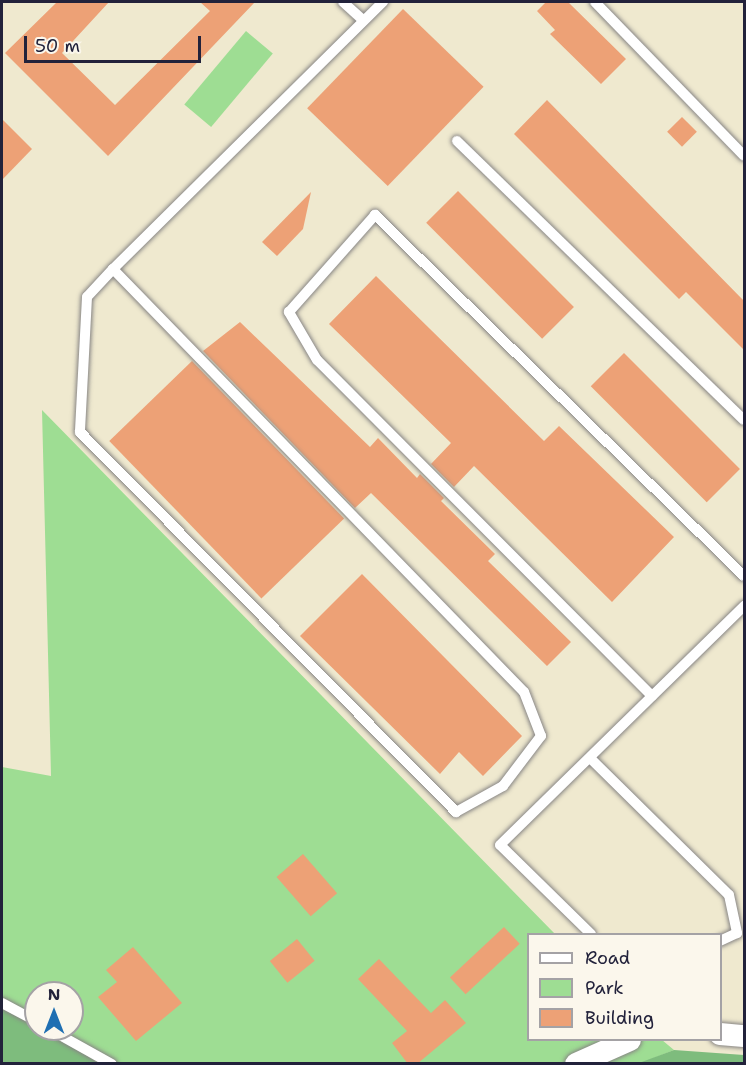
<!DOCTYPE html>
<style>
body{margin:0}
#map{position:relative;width:746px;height:1065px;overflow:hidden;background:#efe9cf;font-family:"Shantell Sans",sans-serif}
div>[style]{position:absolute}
.green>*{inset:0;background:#9edd93;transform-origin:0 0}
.forest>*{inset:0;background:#7ebc7d}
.building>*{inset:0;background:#eda176;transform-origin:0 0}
.roads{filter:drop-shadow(0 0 2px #888685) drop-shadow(0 0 2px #888685)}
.lane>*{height:10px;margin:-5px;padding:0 5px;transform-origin:5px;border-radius:5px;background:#fff}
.street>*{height:22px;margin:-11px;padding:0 11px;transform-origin:11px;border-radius:11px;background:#fff}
span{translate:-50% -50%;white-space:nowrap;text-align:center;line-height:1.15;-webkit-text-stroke:5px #fbf7ec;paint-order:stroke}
.frame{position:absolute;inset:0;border:3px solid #22223b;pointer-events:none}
.legend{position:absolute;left:527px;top:933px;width:195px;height:108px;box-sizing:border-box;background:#fbf7ec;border:2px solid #a4a2a5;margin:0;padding:8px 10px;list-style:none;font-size:18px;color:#22223b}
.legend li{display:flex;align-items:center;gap:12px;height:30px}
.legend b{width:30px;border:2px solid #a4a2a5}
.north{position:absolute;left:24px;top:981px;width:60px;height:60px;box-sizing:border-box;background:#fbf7ec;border:2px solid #a4a2a5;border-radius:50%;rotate:0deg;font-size:16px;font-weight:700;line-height:24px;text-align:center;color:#22223b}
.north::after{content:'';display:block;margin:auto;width:21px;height:27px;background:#1f6fb2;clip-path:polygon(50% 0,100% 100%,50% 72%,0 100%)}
.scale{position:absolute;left:24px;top:36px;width:177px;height:27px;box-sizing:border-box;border:3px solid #22223b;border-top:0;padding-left:8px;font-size:18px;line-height:21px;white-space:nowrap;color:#22223b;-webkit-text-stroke:4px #fbf7ec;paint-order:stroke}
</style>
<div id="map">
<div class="green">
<div style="left:246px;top:31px;width:35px;height:96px;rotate:40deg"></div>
<div style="clip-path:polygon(42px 410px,555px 934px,528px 934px,528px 1040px,662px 1040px,674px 1050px,639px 1064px,97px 1063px,58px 1029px,72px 1029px,72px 993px,36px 993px,36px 1016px,2px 1008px,2px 767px,51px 776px)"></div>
</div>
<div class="forest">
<div style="clip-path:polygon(2px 1008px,36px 1016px,36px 1029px,58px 1029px,97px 1063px,2px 1063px)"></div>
<div style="clip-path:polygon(674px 1050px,744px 1055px,744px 1063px,639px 1063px)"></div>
</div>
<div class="building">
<div style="clip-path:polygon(57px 2px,109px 2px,62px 53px,115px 105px,210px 11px,200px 2px,255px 2px,108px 156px,5px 53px)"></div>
<div style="clip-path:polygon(546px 2px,568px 2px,626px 59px,601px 84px,550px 34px,555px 30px,537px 11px)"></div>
<div style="left:403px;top:9px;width:112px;height:138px;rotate:44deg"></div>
<div style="clip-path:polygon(547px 100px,744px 301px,744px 350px,686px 292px,679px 299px,514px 134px)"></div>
<div style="left:682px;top:117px;width:21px;height:21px;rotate:45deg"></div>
<div style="clip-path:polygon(2px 119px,32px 149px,2px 180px)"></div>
<div style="left:458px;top:191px;width:164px;height:45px;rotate:45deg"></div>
<div style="clip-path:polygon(311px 192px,303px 229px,277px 256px,262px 242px)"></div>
<div style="clip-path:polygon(376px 276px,544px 441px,559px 426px,674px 537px,612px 602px,474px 466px,454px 487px,431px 464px,451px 443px,329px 324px)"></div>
<div style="clip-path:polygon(240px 322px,370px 447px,378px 438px,417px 478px,420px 474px,444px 498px,441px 501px,495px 554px,488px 561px,571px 642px,547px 666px,371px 493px,355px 508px,203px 351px)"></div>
<div style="left:624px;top:353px;width:164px;height:47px;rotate:45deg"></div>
<div style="left:192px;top:361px;width:219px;height:115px;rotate:46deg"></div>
<div style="clip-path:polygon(362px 574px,522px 736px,483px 776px,459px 752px,440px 774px,300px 636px)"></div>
<div style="left:303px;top:854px;width:52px;height:35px;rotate:49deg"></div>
<div style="left:504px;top:927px;width:23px;height:74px;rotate:47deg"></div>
<div style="left:297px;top:939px;width:28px;height:35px;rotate:51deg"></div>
<div style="clip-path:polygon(133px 947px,182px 1003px,136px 1041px,98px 997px,117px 982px,106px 970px)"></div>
<div style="clip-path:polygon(379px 959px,431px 1013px,445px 1000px,466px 1023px,417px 1064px,408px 1064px,392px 1043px,407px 1031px,358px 979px)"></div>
</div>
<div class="roads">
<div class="lane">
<div style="left:343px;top:2px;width:27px;rotate:42deg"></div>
<div style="left:595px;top:2px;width:214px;rotate:45.9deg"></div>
<div style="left:457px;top:141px;width:400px;rotate:44.2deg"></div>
<div style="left:113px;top:269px;width:38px;rotate:133deg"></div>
<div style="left:87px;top:297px;width:135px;rotate:93deg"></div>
<div style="left:80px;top:432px;width:535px;rotate:45.3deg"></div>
<div style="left:456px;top:812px;width:54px;rotate:-29deg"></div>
<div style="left:503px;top:786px;width:63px;rotate:-52.8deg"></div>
<div style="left:541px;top:736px;width:47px;rotate:-111.1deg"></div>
<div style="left:524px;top:692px;width:590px;rotate:-134.18deg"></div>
<div style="left:113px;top:269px;width:380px;rotate:-44.7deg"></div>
<div style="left:652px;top:696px;width:474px;rotate:-134.9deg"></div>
<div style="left:317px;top:360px;width:56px;rotate:-120.3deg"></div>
<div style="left:289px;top:312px;width:130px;rotate:-48.4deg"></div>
<div style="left:375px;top:215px;width:516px;rotate:44.37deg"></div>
<div style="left:590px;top:758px;width:195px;rotate:44.6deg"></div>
<div style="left:729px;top:895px;width:39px;rotate:78deg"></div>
<div style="left:737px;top:933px;width:19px;rotate:155deg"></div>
<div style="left:591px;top:934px;width:127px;rotate:-135.6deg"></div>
<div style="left:500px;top:845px;width:342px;rotate:-44.4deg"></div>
<div style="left:2px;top:1003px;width:38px;rotate:28deg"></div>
<div style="left:49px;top:1029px;width:72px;rotate:29.1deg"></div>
</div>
<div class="street">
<div style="left:720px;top:1034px;width:24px;rotate:5deg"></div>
<div style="left:576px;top:1064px;width:59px;rotate:-24deg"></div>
</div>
</div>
<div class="frame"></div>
<ul class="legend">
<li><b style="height:8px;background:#fff"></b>Road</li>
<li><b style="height:16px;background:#9edd93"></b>Park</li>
<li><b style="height:16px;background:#eda176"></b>Building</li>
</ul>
<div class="north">N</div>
<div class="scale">50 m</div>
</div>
